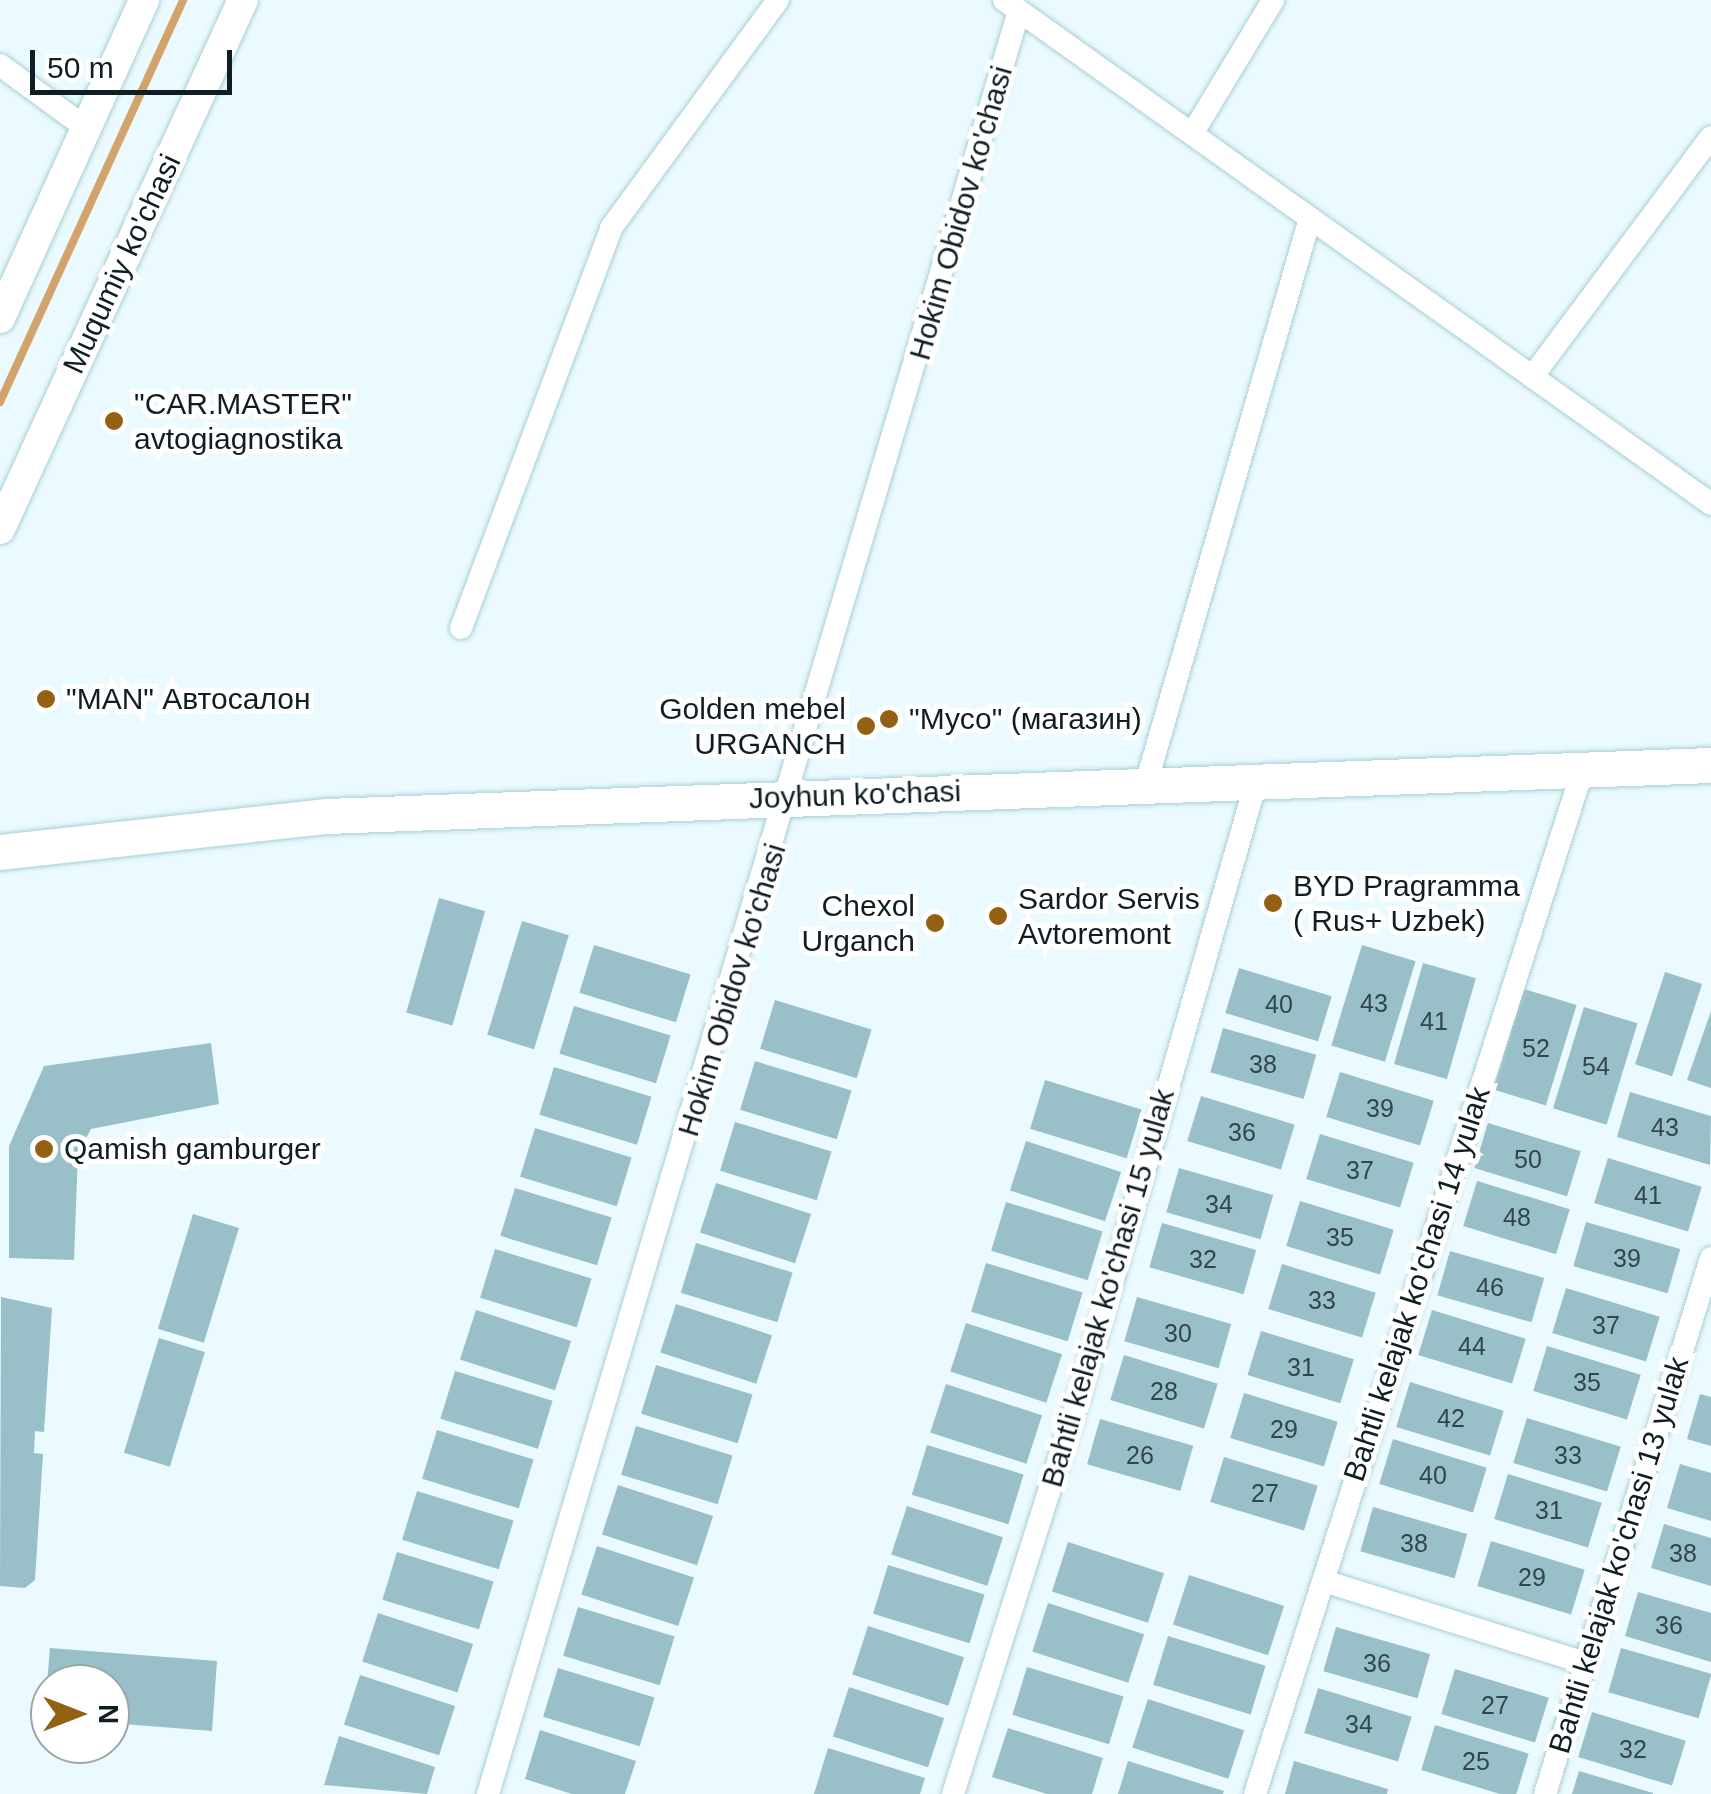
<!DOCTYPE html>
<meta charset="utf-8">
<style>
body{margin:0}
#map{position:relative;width:1711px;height:1794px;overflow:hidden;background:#eafafe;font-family:Arial,sans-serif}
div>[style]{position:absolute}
.stream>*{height:8px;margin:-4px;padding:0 4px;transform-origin:4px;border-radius:4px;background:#d2a46c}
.building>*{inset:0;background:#99bfc8;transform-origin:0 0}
.roads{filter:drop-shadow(0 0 2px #a7ced7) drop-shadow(0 0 2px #a7ced7)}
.minor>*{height:22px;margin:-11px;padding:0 11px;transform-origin:11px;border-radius:11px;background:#fff}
.secondary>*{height:30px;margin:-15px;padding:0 15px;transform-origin:15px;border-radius:15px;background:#fff}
.primary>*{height:35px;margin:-17.5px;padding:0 17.5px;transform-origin:17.5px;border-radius:17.5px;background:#fff}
.dots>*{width:28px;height:28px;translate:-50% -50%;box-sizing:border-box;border:5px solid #fff;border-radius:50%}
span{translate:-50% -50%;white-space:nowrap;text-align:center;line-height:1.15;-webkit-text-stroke:10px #fff;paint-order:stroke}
.number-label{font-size:25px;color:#32464c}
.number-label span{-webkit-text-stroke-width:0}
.street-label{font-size:30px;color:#0f1e22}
.poi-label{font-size:30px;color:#0f1e22}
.left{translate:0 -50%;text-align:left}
.right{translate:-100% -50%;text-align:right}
.north{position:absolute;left:30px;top:1664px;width:100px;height:100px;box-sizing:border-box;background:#fff;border:2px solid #9fa5a7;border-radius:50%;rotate:90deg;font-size:28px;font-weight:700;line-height:40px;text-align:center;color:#0f1e22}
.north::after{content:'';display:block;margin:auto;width:35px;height:45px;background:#946113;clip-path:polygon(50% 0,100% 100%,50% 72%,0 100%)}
.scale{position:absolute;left:30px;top:50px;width:202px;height:45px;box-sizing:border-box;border:5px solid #0f1e22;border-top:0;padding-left:12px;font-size:30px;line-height:35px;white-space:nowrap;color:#0f1e22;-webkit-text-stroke:8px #fff;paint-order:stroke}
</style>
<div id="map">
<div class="stream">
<div style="left:0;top:402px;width:442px;rotate:-65.5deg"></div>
</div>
<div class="building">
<div style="left:439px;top:898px;width:48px;height:119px;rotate:16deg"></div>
<div style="left:522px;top:921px;width:49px;height:119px;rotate:17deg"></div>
<div style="left:594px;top:945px;width:101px;height:50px;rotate:17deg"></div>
<div style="left:1362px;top:945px;width:56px;height:105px;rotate:17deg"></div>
<div style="left:1423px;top:963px;width:55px;height:105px;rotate:16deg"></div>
<div style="left:1239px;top:968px;width:97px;height:47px;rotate:17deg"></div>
<div style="left:1665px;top:972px;width:39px;height:97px;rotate:18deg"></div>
<div style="left:1524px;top:989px;width:55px;height:105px;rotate:17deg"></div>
<div style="left:775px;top:1000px;width:101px;height:51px;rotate:17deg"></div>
<div style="left:574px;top:1006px;width:101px;height:50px;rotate:17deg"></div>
<div style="left:1584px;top:1007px;width:56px;height:106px;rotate:17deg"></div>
<div style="clip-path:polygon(1711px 1011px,1711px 1088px,1687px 1080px)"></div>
<div style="left:1223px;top:1028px;width:97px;height:46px;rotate:16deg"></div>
<div style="clip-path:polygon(211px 1043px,219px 1104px,91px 1129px,78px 1153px,74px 1260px,9px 1258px,9px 1146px,44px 1066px)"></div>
<div style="left:755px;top:1061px;width:101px;height:51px;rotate:17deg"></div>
<div style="left:554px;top:1067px;width:102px;height:50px;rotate:17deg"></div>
<div style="left:1340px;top:1072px;width:98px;height:47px;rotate:17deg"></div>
<div style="left:1045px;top:1080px;width:101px;height:51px;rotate:17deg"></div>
<div style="clip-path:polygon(1630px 1092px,1711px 1116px,1710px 1165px,1617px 1137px)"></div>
<div style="left:1201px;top:1096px;width:98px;height:47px;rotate:17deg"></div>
<div style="left:735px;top:1122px;width:101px;height:51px;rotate:17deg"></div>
<div style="left:1488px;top:1123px;width:97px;height:47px;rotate:17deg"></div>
<div style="left:535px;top:1128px;width:101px;height:51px;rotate:17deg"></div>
<div style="left:1320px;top:1134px;width:98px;height:47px;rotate:17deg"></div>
<div style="left:1026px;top:1141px;width:100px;height:52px;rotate:18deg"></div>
<div style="left:1608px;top:1158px;width:98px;height:47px;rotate:17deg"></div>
<div style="left:1179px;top:1168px;width:98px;height:46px;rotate:16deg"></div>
<div style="left:1477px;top:1181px;width:97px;height:47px;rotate:17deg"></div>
<div style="left:716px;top:1183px;width:100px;height:52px;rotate:18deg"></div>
<div style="left:515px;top:1188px;width:101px;height:50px;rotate:17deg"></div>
<div style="left:1300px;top:1201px;width:98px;height:47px;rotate:17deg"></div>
<div style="left:1006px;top:1202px;width:101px;height:51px;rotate:17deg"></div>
<div style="left:193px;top:1214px;width:48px;height:120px;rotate:17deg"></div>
<div style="left:1586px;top:1222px;width:98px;height:46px;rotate:16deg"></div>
<div style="left:1162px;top:1223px;width:98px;height:46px;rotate:16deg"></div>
<div style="left:696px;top:1243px;width:101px;height:52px;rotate:17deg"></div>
<div style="left:495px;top:1249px;width:101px;height:51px;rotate:17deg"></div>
<div style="left:1450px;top:1251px;width:98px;height:46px;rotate:16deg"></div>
<div style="left:986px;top:1263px;width:101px;height:51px;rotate:17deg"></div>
<div style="left:1282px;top:1264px;width:98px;height:47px;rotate:17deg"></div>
<div style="left:1566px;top:1288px;width:98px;height:47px;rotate:17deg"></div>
<div style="clip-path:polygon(1px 1297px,52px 1308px,44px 1432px,35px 1431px,34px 1453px,43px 1454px,35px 1580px,25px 1588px,0 1586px)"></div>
<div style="left:1137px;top:1297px;width:98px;height:46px;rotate:16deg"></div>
<div style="left:676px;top:1304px;width:101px;height:51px;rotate:18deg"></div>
<div style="left:476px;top:1310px;width:100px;height:52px;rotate:18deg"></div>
<div style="left:1432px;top:1310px;width:98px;height:47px;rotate:17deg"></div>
<div style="left:966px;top:1323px;width:101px;height:51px;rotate:18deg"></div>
<div style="left:1261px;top:1331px;width:97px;height:46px;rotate:17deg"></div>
<div style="left:159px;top:1338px;width:48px;height:120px;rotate:17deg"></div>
<div style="left:1547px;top:1346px;width:98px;height:47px;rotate:17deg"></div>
<div style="left:1124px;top:1355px;width:98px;height:47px;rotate:17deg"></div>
<div style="left:656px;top:1365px;width:101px;height:51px;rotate:17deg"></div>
<div style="left:455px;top:1371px;width:102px;height:50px;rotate:17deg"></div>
<div style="left:1410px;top:1382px;width:98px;height:47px;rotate:17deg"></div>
<div style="left:946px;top:1384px;width:101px;height:51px;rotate:18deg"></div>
<div style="left:1244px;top:1393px;width:98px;height:47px;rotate:17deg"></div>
<div style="clip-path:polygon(1700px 1394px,1711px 1397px,1711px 1446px,1687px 1439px)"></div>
<div style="left:1527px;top:1418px;width:98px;height:47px;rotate:17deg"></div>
<div style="left:1100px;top:1419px;width:97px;height:47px;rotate:16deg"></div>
<div style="left:636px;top:1426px;width:101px;height:51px;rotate:17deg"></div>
<div style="left:437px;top:1430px;width:101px;height:51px;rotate:17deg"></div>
<div style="left:1393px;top:1439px;width:98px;height:47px;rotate:17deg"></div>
<div style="left:927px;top:1445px;width:101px;height:52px;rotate:17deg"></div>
<div style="left:1224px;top:1457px;width:98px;height:47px;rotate:17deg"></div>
<div style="clip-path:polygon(1680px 1464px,1711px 1473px,1711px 1521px,1667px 1508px)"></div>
<div style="left:1508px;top:1474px;width:98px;height:47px;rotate:17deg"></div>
<div style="left:618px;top:1485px;width:100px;height:52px;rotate:18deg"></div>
<div style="left:417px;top:1491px;width:101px;height:51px;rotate:17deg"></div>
<div style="left:907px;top:1506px;width:101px;height:51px;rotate:18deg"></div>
<div style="left:1373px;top:1507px;width:98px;height:46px;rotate:16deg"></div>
<div style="clip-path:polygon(1664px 1524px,1711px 1538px,1711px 1586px,1651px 1568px)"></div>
<div style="left:1491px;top:1541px;width:98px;height:47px;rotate:17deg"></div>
<div style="left:1068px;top:1542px;width:101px;height:52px;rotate:18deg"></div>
<div style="left:597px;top:1546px;width:102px;height:51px;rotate:18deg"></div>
<div style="left:397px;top:1552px;width:101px;height:50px;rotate:17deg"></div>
<div style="left:888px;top:1565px;width:101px;height:51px;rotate:17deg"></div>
<div style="left:1189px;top:1575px;width:100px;height:52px;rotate:18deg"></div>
<div style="clip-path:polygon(1638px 1592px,1711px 1613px,1711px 1662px,1625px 1636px)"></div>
<div style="left:1048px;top:1603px;width:101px;height:51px;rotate:18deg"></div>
<div style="left:578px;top:1607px;width:101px;height:51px;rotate:17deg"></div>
<div style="left:378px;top:1613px;width:100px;height:51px;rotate:18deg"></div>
<div style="left:868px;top:1626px;width:101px;height:51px;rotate:18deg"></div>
<div style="left:1336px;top:1627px;width:98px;height:46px;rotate:16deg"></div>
<div style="left:1168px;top:1636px;width:102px;height:51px;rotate:17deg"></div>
<div style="clip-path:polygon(50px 1648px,217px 1661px,212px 1731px,110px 1723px,110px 1684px,47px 1684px)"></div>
<div style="left:1621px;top:1648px;width:94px;height:46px;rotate:16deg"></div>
<div style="left:1027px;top:1667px;width:101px;height:50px;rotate:17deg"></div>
<div style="left:558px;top:1668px;width:101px;height:51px;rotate:17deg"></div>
<div style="left:1455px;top:1669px;width:98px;height:47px;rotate:17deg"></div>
<div style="left:360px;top:1675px;width:100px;height:52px;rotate:18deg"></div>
<div style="left:849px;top:1687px;width:100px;height:52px;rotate:18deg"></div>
<div style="left:1318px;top:1688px;width:98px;height:47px;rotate:17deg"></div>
<div style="left:1148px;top:1699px;width:101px;height:51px;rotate:18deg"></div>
<div style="left:1592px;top:1712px;width:98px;height:47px;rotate:17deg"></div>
<div style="left:1435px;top:1725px;width:98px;height:47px;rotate:17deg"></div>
<div style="clip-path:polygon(1008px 1728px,1103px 1758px,1092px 1794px,1047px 1794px,992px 1777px)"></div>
<div style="clip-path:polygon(540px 1730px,636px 1761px,625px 1794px,572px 1794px,525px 1779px)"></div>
<div style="clip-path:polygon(339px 1736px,435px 1767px,427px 1794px,324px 1785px)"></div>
<div style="clip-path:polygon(828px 1748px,925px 1778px,920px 1794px,814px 1794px)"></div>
<div style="clip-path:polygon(1128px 1761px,1224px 1791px,1223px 1794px,1118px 1794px)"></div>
<div style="clip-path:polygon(1294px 1761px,1388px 1789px,1387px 1794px,1285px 1794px)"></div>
<div style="clip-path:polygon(1579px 1771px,1653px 1793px,1653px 1794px,1572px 1794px)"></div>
</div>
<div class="roads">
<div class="minor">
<div style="left:1004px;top:0;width:868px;rotate:35.48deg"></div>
<div style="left:0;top:65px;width:107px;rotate:36.2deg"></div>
<div style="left:1192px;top:134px;width:157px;rotate:-58.8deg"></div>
<div style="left:1532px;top:377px;width:299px;rotate:-53.3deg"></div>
<div style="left:461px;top:628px;width:427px;rotate:-69.4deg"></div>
<div style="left:611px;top:228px;width:283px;rotate:-53.8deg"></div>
<div style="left:1146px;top:784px;width:589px;rotate:-73.84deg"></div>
<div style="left:1327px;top:1582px;width:267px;rotate:17.4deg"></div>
<div style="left:488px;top:1794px;width:1860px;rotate:-73.42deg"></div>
<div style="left:953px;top:1794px;width:412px;rotate:-72.4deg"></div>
<div style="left:1078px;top:1401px;width:647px;rotate:-73.95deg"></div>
<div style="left:1255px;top:1794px;width:1070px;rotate:-72.26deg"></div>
<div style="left:1545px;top:1794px;width:561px;rotate:-72.79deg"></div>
</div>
<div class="secondary">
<div style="left:0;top:318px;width:349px;rotate:-65.6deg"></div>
<div style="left:0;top:529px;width:582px;rotate:-65.33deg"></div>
</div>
<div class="primary">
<div style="left:0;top:852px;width:329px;rotate:-6.3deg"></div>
<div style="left:327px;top:816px;width:1385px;rotate:-2.11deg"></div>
</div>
</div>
<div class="dots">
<div style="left:114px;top:421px;background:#946113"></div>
<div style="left:46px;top:699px;background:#946113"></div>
<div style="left:889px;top:719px;background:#946113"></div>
<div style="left:866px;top:726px;background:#946113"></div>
<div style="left:1273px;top:903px;background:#946113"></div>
<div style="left:998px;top:916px;background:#946113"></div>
<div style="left:935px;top:923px;background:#946113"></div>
<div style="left:44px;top:1149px;background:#946113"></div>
</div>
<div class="number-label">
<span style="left:1374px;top:1003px">43</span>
<span style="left:1279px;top:1004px">40</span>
<span style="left:1434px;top:1021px">41</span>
<span style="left:1536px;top:1048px">52</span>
<span style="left:1263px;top:1064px">38</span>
<span style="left:1596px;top:1066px">54</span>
<span style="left:1380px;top:1108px">39</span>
<span style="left:1665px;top:1127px">43</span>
<span style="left:1242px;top:1132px">36</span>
<span style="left:1528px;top:1159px">50</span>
<span style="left:1360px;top:1170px">37</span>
<span style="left:1648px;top:1195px">41</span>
<span style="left:1219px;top:1204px">34</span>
<span style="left:1517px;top:1217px">48</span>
<span style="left:1340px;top:1237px">35</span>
<span style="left:1627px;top:1258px">39</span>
<span style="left:1203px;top:1259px">32</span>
<span style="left:1490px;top:1287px">46</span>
<span style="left:1322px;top:1300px">33</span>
<span style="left:1606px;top:1325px">37</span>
<span style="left:1178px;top:1333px">30</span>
<span style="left:1472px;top:1346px">44</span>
<span style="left:1301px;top:1367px">31</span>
<span style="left:1587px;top:1382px">35</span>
<span style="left:1164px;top:1391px">28</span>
<span style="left:1451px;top:1418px">42</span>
<span style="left:1284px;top:1429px">29</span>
<span style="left:1140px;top:1455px">26</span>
<span style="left:1568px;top:1455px">33</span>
<span style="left:1433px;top:1475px">40</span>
<span style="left:1265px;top:1493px">27</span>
<span style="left:1549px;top:1510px">31</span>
<span style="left:1414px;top:1543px">38</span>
<span style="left:1683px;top:1553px">38</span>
<span style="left:1532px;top:1577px">29</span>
<span style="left:1669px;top:1625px">36</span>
<span style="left:1377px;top:1663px">36</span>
<span style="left:1495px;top:1705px">27</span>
<span style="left:1359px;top:1724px">34</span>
<span style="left:1633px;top:1749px">32</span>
<span style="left:1476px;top:1761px">25</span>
</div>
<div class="street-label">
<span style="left:961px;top:213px;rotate:-74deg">Hokim Obidov ko'chasi</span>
<span style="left:122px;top:264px;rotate:-65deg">Muqumiy ko'chasi</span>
<span style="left:855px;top:795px;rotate:-2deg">Joyhun ko'chasi</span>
<span style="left:732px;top:990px;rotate:-73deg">Hokim Obidov ko'chasi</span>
<span style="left:1417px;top:1284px;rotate:-72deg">Bahtli kelajak ko'chasi 14 yulak</span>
<span style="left:1108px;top:1288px;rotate:-74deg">Bahtli kelajak ko'chasi 15 yulak</span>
<span style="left:1619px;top:1555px;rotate:-73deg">Bahtli kelajak ko'chasi 13 yulak</span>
</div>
<div class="poi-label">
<span class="left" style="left:134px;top:421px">"CAR.MASTER"<br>avtogiagnostika</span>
<span class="left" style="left:66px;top:699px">"MAN" Автосалон</span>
<span class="right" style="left:846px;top:726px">Golden mebel<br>URGANCH</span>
<span class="left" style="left:909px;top:719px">"Мусо" (магазин)</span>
<span class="left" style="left:1293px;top:903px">BYD Pragramma<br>( Rus+ Uzbek)</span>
<span class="left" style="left:1018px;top:916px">Sardor Servis<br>Avtoremont</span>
<span class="right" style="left:915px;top:923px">Chexol<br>Urganch</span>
<span class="left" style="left:64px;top:1149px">Qamish gamburger</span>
</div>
<div class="north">N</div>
<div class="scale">50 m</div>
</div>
